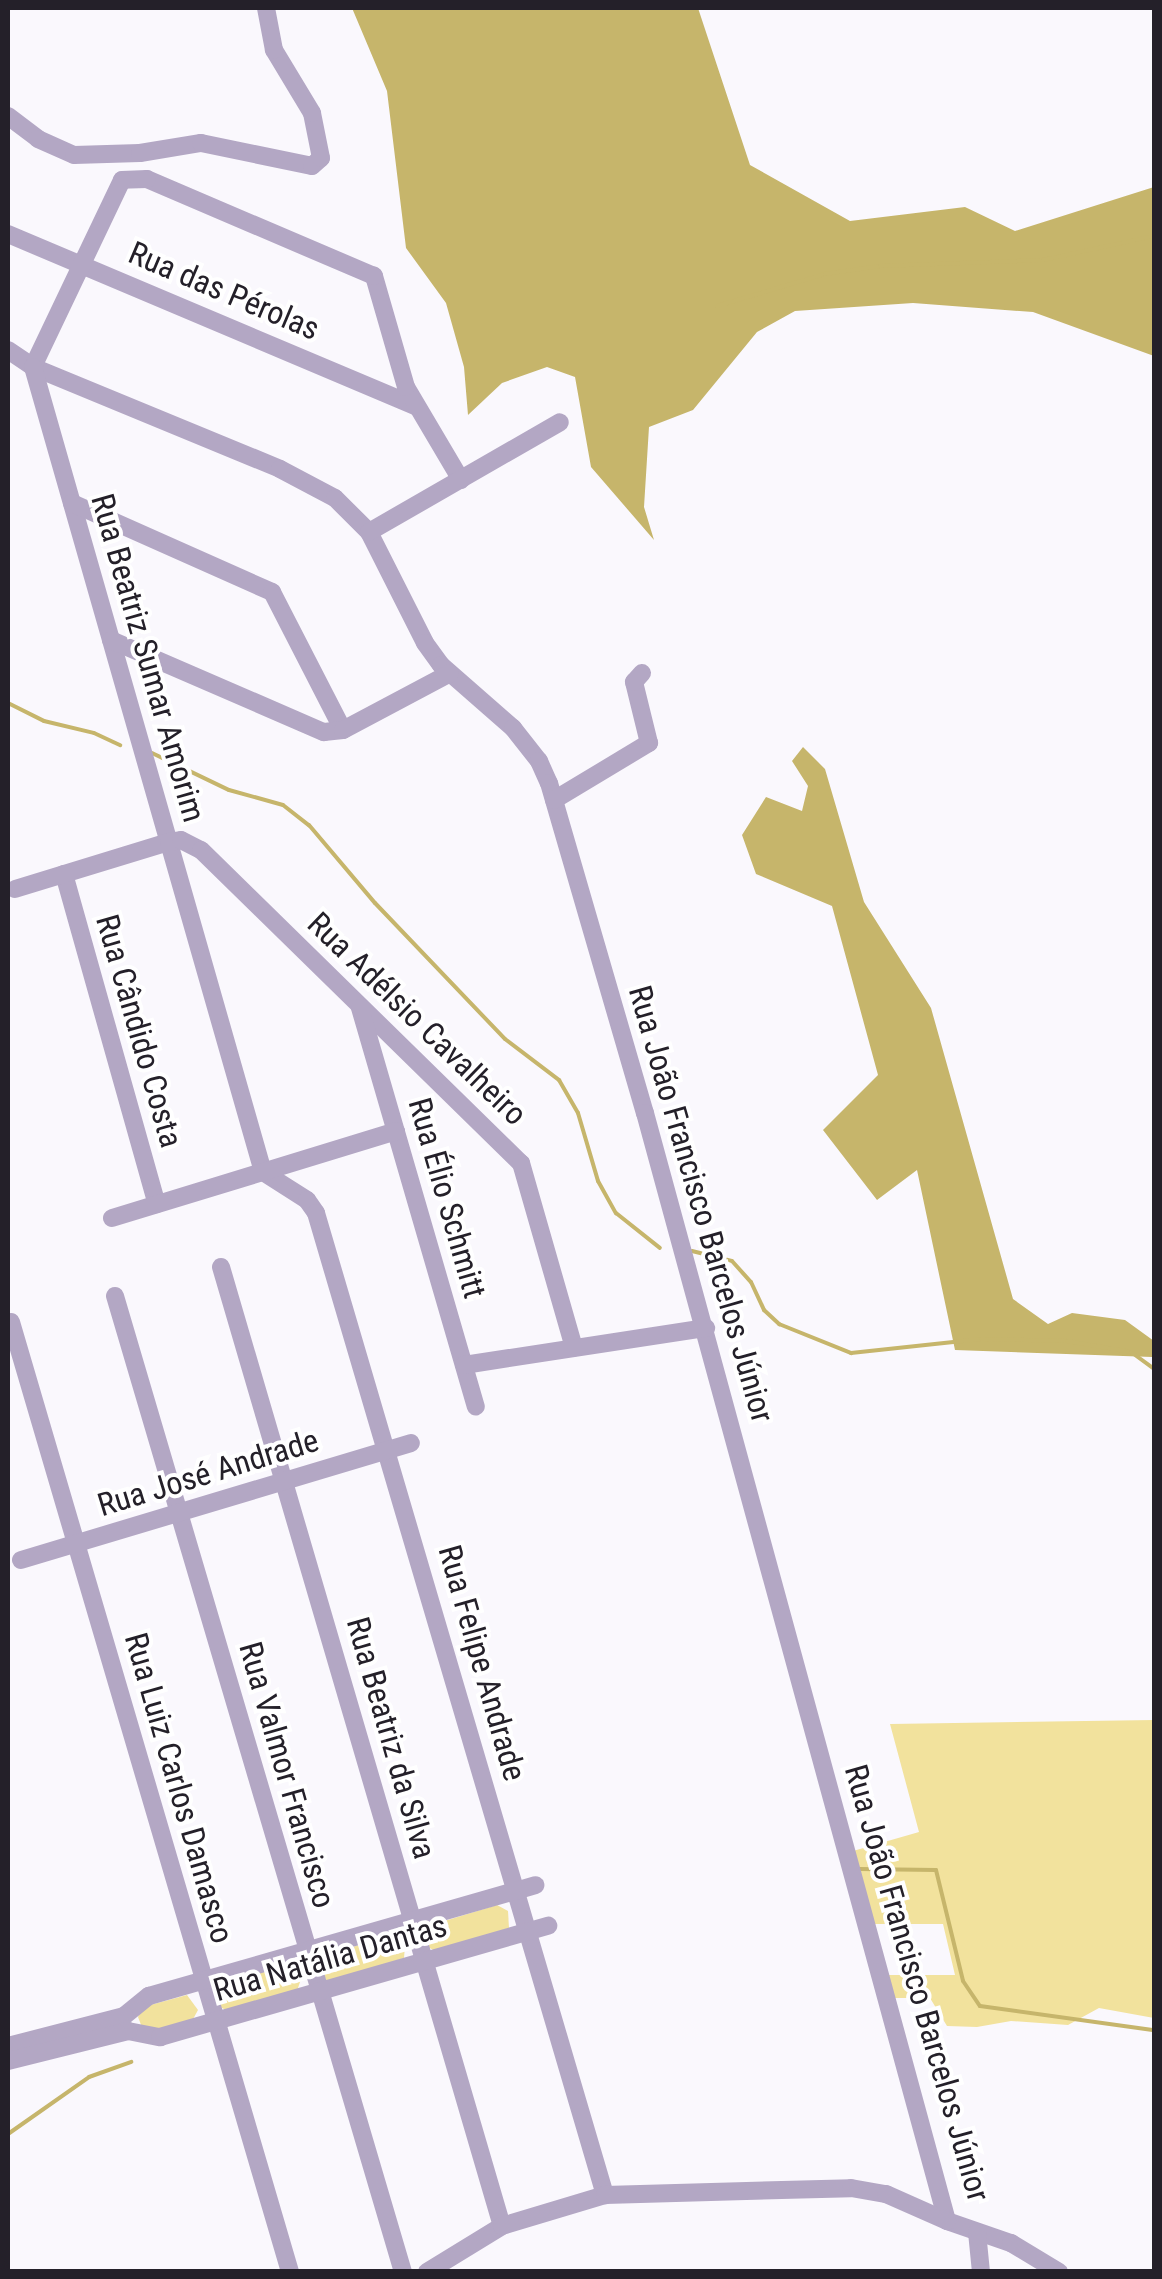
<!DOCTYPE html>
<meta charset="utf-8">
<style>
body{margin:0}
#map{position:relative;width:1162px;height:2279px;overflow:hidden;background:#faf8fd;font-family:"Roboto Condensed",sans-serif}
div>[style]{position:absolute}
.green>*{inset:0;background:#f2e29d}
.forest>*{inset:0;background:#c6b56b}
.stream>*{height:4px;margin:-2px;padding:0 2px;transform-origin:2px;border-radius:2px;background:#c6b56b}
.minor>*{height:18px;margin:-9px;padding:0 9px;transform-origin:9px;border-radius:9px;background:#b3a7c4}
span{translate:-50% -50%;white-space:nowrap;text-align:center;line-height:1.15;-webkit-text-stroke:8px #fff;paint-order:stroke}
.street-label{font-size:32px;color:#242029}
.frame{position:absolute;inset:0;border:10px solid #242029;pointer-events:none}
</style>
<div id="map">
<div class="green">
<div style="clip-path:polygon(1154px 1720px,1154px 2018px,1099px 2008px,1068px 2025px,1011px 2021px,977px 2027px,947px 2026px,930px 1998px,893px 1998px,887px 1975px,955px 1975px,943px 1924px,874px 1924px,853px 1851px,919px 1832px,890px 1724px)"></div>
<div style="clip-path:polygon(497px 1905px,508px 1911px,509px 1928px,438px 1953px,425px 1945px,428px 1926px)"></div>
<div style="clip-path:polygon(392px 1935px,405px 1946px,404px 1958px,333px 1982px,326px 1980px,319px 1961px,323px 1956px)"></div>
<div style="clip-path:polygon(288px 1964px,302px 1976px,297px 1991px,229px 2012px,217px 2005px,219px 1986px)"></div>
<div style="clip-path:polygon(187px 1995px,198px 2010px,192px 2021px,154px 2034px,143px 2030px,138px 2017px,143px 2007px)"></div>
</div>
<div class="forest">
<div style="clip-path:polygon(352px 8px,698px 8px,750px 165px,850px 221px,965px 207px,1015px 231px,1154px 187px,1154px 356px,1033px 312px,913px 303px,795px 311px,757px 332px,693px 410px,649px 427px,644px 507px,654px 540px,591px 467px,575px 377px,547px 367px,502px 383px,468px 415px,464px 367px,446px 303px,406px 248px,387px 91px)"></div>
<div style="clip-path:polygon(803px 747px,825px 769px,864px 902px,931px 1008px,1013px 1299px,1048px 1324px,1072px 1313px,1125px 1320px,1154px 1341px,1154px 1363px,1152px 1357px,955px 1350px,917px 1170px,877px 1200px,823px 1130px,878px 1075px,832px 906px,756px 874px,742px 835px,766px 797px,802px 811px,808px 786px,792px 761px)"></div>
</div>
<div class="stream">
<div style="left:717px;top:306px;width:113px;rotate:-16.5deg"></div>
<div style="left:825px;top:274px;width:56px;rotate:-8.3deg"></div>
<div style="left:880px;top:266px;width:163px;rotate:-2.1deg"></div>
<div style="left:1043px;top:260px;width:114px;rotate:-12.2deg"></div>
<div style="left:8px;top:703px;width:40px;rotate:26.6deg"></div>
<div style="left:44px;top:721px;width:51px;rotate:13.5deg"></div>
<div style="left:94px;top:733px;width:29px;rotate:25deg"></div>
<div style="left:152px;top:753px;width:85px;rotate:25.7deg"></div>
<div style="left:229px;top:790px;width:56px;rotate:15.5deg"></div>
<div style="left:283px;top:805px;width:33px;rotate:38deg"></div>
<div style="left:309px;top:825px;width:102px;rotate:49.8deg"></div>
<div style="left:375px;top:903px;width:188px;rotate:46.3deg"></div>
<div style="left:505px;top:1039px;width:68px;rotate:37.2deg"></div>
<div style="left:559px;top:1080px;width:38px;rotate:60deg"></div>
<div style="left:578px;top:1113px;width:71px;rotate:73.6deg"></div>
<div style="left:598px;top:1181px;width:37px;rotate:61deg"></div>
<div style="left:616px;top:1213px;width:56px;rotate:38.5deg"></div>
<div style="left:692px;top:1251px;width:41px;rotate:14deg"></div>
<div style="left:732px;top:1261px;width:28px;rotate:48deg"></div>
<div style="left:751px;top:1282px;width:31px;rotate:65deg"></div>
<div style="left:764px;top:1310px;width:21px;rotate:43deg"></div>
<div style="left:779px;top:1324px;width:78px;rotate:21.9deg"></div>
<div style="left:851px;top:1353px;width:131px;rotate:-6.1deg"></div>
<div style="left:981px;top:1339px;width:86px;rotate:1.3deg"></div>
<div style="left:1067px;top:1341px;width:65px;rotate:9.8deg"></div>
<div style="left:1131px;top:1352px;width:29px;rotate:36deg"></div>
<div style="left:859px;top:1869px;width:77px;rotate:0.7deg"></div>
<div style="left:936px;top:1870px;width:114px;rotate:76.3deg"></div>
<div style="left:963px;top:1981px;width:30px;rotate:56deg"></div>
<div style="left:980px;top:2006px;width:176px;rotate:7.9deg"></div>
<div style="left:8px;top:2134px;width:99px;rotate:-35.1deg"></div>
<div style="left:89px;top:2077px;width:45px;rotate:-19.7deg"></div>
</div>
<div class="minor">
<div style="left:8px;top:116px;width:38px;rotate:37deg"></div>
<div style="left:38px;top:139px;width:39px;rotate:24deg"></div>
<div style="left:74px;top:155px;width:66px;rotate:-1.7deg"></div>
<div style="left:140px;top:153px;width:62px;rotate:-9.3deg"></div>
<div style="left:201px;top:143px;width:113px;rotate:11.7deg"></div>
<div style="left:312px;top:166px;width:12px;rotate:-42deg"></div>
<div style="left:321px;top:158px;width:46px;rotate:-101.3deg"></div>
<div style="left:312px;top:113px;width:74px;rotate:-121.1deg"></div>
<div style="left:274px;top:50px;width:43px;rotate:-100.8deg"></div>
<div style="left:8px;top:234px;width:443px;rotate:22.9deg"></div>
<div style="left:8px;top:350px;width:30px;rotate:34deg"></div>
<div style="left:33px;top:367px;width:267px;rotate:22.4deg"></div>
<div style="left:280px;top:469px;width:62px;rotate:27.8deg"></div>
<div style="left:335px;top:498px;width:48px;rotate:45deg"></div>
<div style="left:369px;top:532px;width:124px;rotate:63.2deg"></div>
<div style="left:425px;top:643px;width:27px;rotate:54deg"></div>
<div style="left:441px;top:665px;width:96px;rotate:41.2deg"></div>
<div style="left:513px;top:728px;width:42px;rotate:51.8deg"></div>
<div style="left:539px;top:761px;width:24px;rotate:66deg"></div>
<div style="left:549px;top:783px;width:344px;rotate:73.8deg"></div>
<div style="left:645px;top:1113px;width:1148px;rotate:74.75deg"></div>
<div style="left:947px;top:2221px;width:68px;rotate:19deg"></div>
<div style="left:1011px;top:2243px;width:56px;rotate:31.1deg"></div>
<div style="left:461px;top:480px;width:108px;rotate:-120.6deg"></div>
<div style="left:406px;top:387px;width:116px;rotate:-106.1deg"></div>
<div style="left:374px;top:276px;width:247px;rotate:-156.9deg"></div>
<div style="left:147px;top:179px;width:25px;rotate:178deg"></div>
<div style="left:122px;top:180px;width:207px;rotate:115.5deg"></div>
<div style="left:33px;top:367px;width:837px;rotate:74.05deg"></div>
<div style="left:263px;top:1172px;width:52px;rotate:32.5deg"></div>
<div style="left:307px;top:1200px;width:16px;rotate:55deg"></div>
<div style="left:316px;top:1213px;width:1024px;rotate:73.6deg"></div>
<div style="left:72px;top:503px;width:219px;rotate:24deg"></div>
<div style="left:272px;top:592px;width:155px;rotate:62.8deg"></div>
<div style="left:369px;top:532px;width:220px;rotate:-29.9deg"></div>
<div style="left:111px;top:640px;width:232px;rotate:23.4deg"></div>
<div style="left:324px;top:732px;width:19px;rotate:-6deg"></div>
<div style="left:343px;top:730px;width:121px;rotate:-28deg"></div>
<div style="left:554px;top:800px;width:111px;rotate:-31deg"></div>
<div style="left:649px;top:743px;width:63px;rotate:-103.8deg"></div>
<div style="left:634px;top:682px;width:12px;rotate:-48deg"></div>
<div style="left:64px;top:874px;width:343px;rotate:74.3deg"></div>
<div style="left:15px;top:889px;width:161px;rotate:-17deg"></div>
<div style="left:169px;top:842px;width:12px;rotate:-9deg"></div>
<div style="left:181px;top:840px;width:22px;rotate:27deg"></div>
<div style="left:201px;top:850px;width:448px;rotate:44.4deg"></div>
<div style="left:521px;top:1163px;width:192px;rotate:74deg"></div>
<div style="left:360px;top:1008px;width:415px;rotate:73.8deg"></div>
<div style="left:112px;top:1218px;width:297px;rotate:-17deg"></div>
<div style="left:221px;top:1267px;width:999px;rotate:73.67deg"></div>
<div style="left:115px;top:1296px;width:1018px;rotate:73.56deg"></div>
<div style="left:11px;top:1322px;width:990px;rotate:73.63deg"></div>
<div style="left:464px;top:1365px;width:245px;rotate:-8.7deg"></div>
<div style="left:21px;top:1560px;width:407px;rotate:-16.7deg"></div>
<div style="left:124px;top:2016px;width:32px;rotate:-39deg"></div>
<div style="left:149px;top:1996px;width:402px;rotate:-16deg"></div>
<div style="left:128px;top:2031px;width:33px;rotate:11deg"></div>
<div style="left:160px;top:2037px;width:404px;rotate:-16deg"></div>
<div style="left:8px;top:2046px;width:120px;rotate:-14.5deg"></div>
<div style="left:8px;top:2061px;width:124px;rotate:-14deg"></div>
<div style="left:977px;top:2232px;width:40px;rotate:84.3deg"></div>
<div style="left:427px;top:2272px;width:88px;rotate:-31.5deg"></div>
<div style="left:502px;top:2226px;width:108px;rotate:-16.8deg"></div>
<div style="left:605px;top:2195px;width:246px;rotate:-1.6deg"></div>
<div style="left:851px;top:2188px;width:36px;rotate:10deg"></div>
<div style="left:886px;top:2194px;width:67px;rotate:23.9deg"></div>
</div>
<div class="street-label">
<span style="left:224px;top:291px;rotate:23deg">Rua das Pérolas</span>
<span style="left:148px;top:658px;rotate:74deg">Rua Beatriz Sumar Amorim</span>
<span style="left:417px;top:1019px;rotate:44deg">Rua Adélsio Cavalheiro</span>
<span style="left:139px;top:1031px;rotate:74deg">Rua Cândido Costa</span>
<span style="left:447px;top:1198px;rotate:74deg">Rua Élio Schmitt</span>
<span style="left:701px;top:1204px;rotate:74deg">Rua João Francisco Barcelos Júnior</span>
<span style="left:208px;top:1473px;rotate:-17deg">Rua José Andrade</span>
<span style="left:482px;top:1663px;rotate:74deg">Rua Felipe Andrade</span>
<span style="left:391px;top:1738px;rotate:74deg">Rua Beatriz da Silva</span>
<span style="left:287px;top:1775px;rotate:74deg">Rua Valmor Francisco</span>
<span style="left:179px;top:1788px;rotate:74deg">Rua Luiz Carlos Damasco</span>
<span style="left:330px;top:1958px;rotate:-16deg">Rua Natália Dantas</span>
<span style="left:917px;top:1983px;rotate:74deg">Rua João Francisco Barcelos Júnior</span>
</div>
<div class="frame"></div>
</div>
